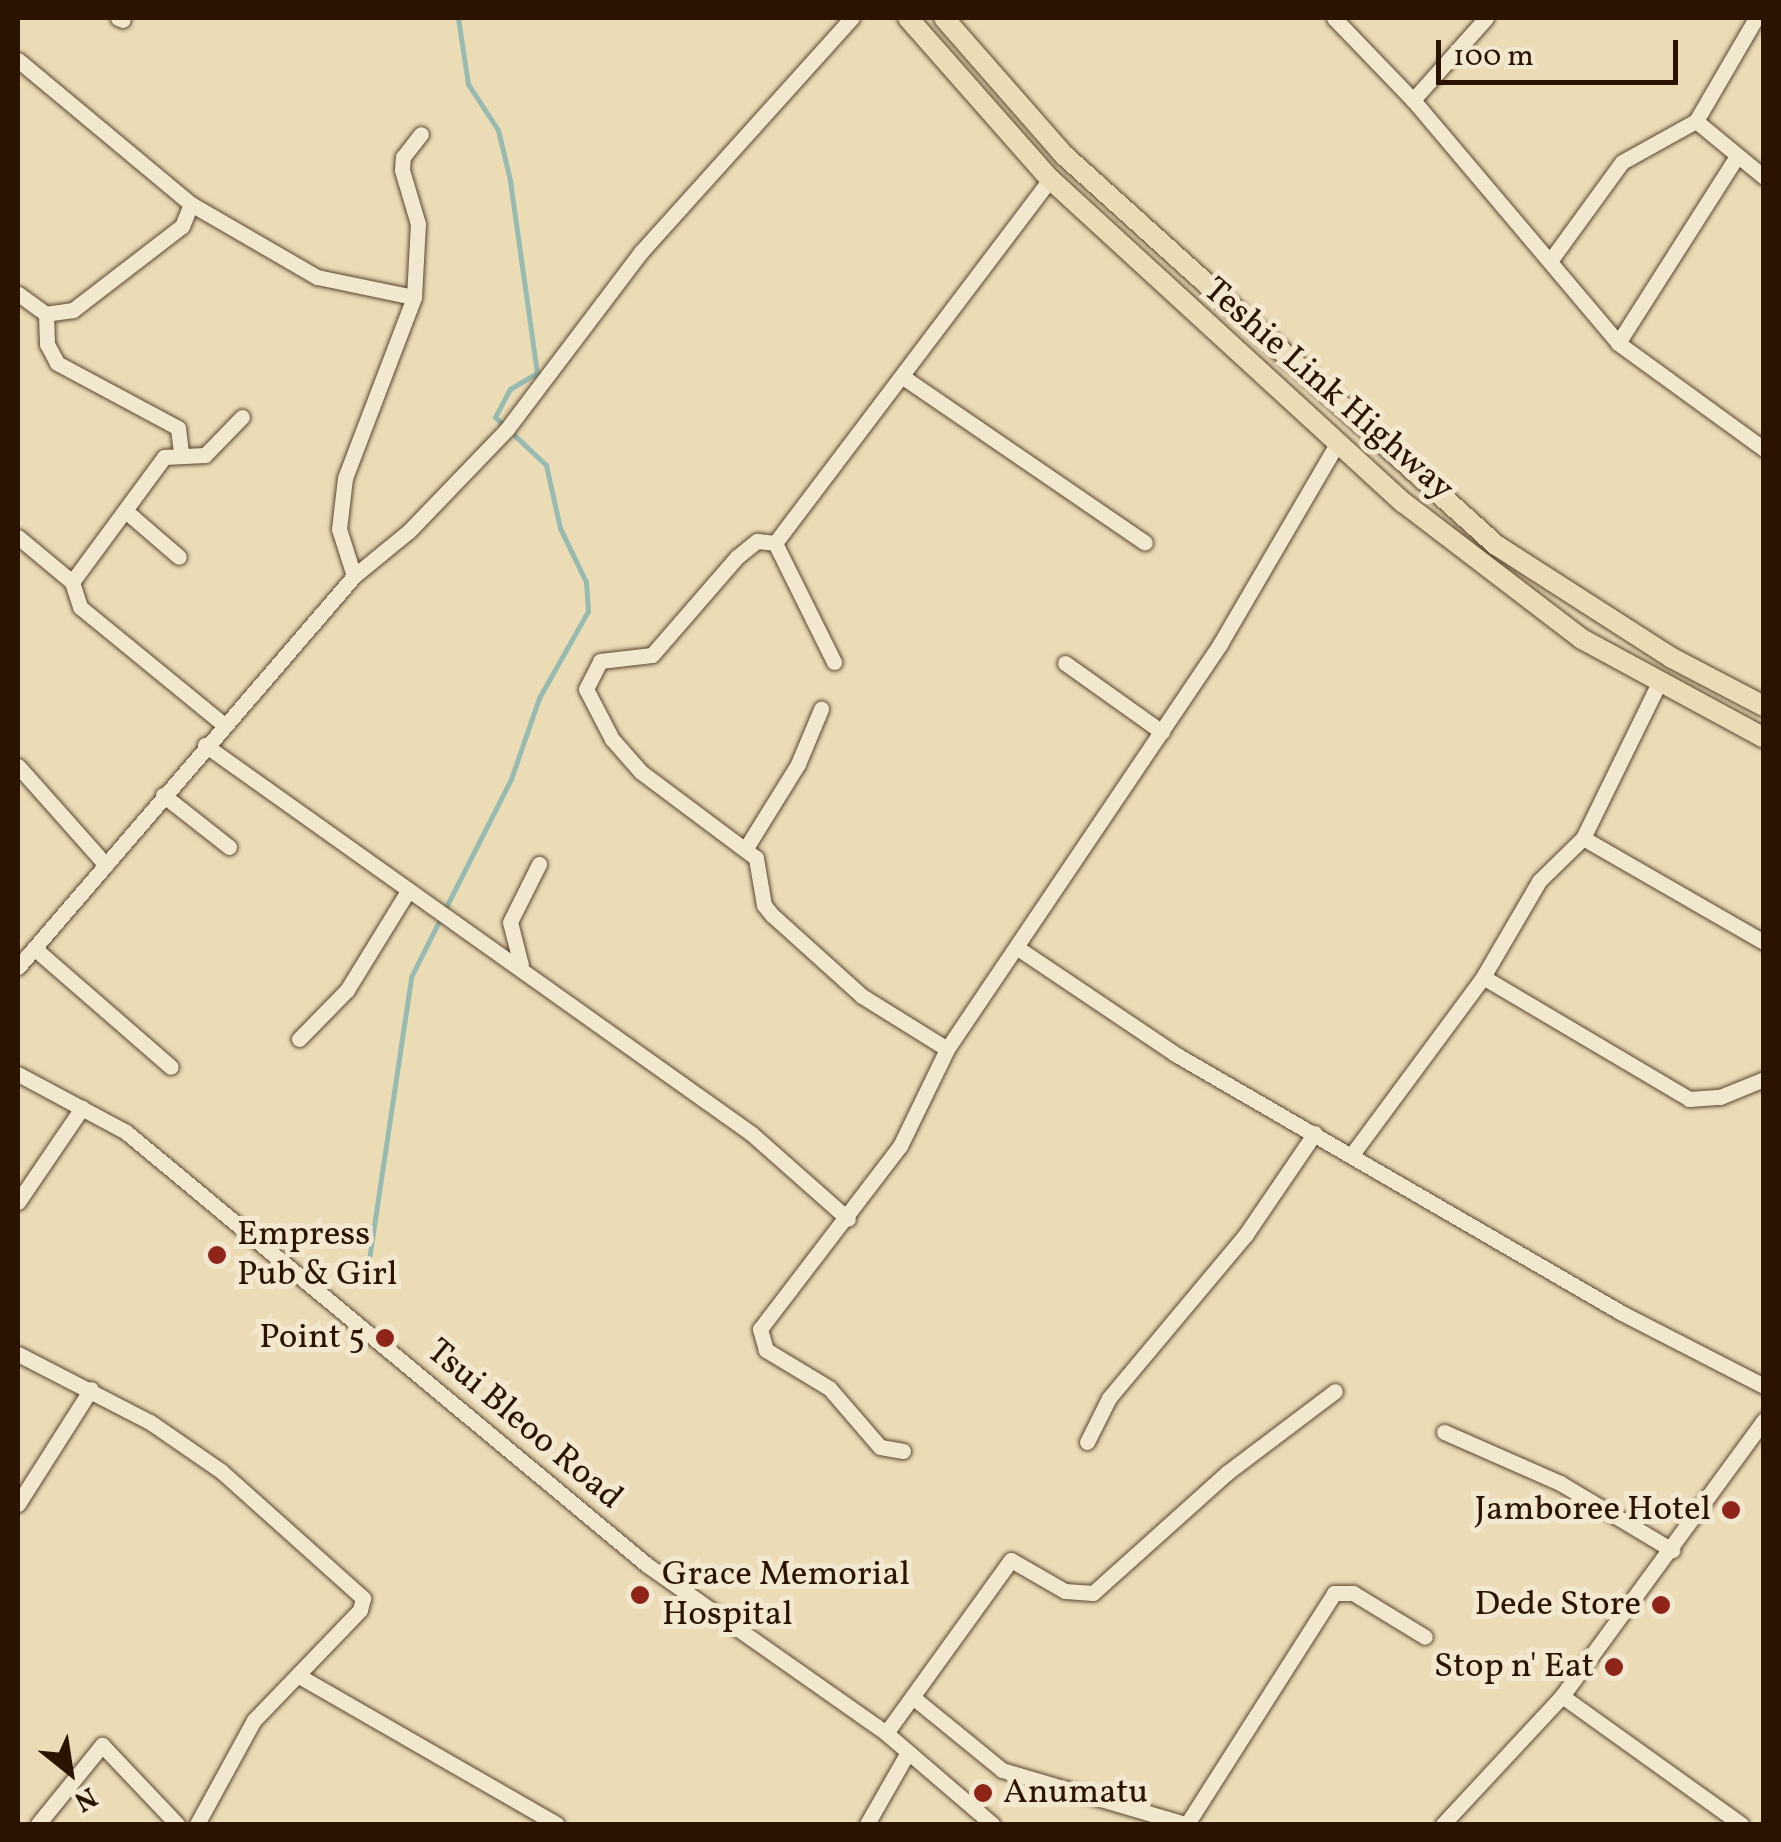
<!DOCTYPE html>
<style>
body{margin:0}
#map{position:relative;width:1781px;height:1842px;overflow:hidden;background:#ebdcb6;font-family:Vollkorn,serif}
div>[style]{position:absolute}
.stream>*{height:5px;margin:-2.5px;padding:0 2.5px;transform-origin:2.5px;border-radius:2.5px;background:#98bbb1}
.roads{filter:drop-shadow(0 0 2px #5a452e) drop-shadow(0 0 2px #5a452e)}
.minor>*{height:15px;margin:-7.5px;padding:0 7.5px;transform-origin:7.5px;border-radius:7.5px;background:#f2e8d0}
.major>*{height:20px;margin:-10px;padding:0 10px;transform-origin:10px;border-radius:10px;background:#ebdcb6}
.dots>*{width:28px;height:28px;translate:-50% -50%;box-sizing:border-box;border:5px solid #f2e8d0;border-radius:50%}
span{translate:-50% -50%;white-space:nowrap;text-align:center;line-height:1.15;-webkit-text-stroke:10px #f2e8d0;paint-order:stroke}
.street-label{font-size:35px;color:#2a1301}
.poi-label{font-size:35px;color:#2a1301}
.left{translate:0 -50%;text-align:left}
.right{translate:-100% -50%;text-align:right}
.frame{position:absolute;inset:0;border:20px solid #2a1301;pointer-events:none}
.north{position:absolute;left:20px;top:1722px;width:100px;height:100px;-webkit-text-stroke:8px #f2e8d0;paint-order:stroke;rotate:150deg;font-size:28px;font-weight:700;line-height:40px;text-align:center;color:#2a1301}
.north::after{content:'';display:block;margin:auto;width:35px;height:45px;background:#2a1301;clip-path:polygon(50% 0,100% 100%,50% 72%,0 100%)}
.scale{position:absolute;left:1436px;top:40px;width:242px;height:45px;box-sizing:border-box;border:5px solid #2a1301;border-top:0;padding-left:12px;font-size:30px;line-height:35px;white-space:nowrap;color:#2a1301;-webkit-text-stroke:8px #f2e8d0;paint-order:stroke}
</style>
<div id="map">
<div class="stream">
<div style="left:445px;top:909px;width:146px;rotate:-63.1deg"></div>
<div style="left:511px;top:779px;width:86px;rotate:-70.9deg"></div>
<div style="left:539px;top:698px;width:100px;rotate:-60.6deg"></div>
<div style="left:588px;top:611px;width:29px;rotate:-94deg"></div>
<div style="left:586px;top:582px;width:60px;rotate:-115.7deg"></div>
<div style="left:560px;top:528px;width:65px;rotate:-102.5deg"></div>
<div style="left:546px;top:465px;width:70px;rotate:-136.7deg"></div>
<div style="left:495px;top:417px;width:32px;rotate:-62deg"></div>
<div style="left:510px;top:389px;width:31px;rotate:-31deg"></div>
<div style="left:537px;top:373px;width:195px;rotate:-98deg"></div>
<div style="left:510px;top:180px;width:51px;rotate:-103.5deg"></div>
<div style="left:498px;top:130px;width:55px;rotate:-123.1deg"></div>
<div style="left:468px;top:84px;width:67px;rotate:-98.6deg"></div>
<div style="left:368px;top:1266px;width:292px;rotate:-81.5deg"></div>
<div style="left:411px;top:977px;width:65px;rotate:-63.4deg"></div>
</div>
<div class="roads">
<div class="minor">
<div style="left:118px;top:18px;width:5px;rotate:22deg"></div>
<div style="left:1334px;top:18px;width:114px;rotate:46.1deg"></div>
<div style="left:1486px;top:18px;width:110px;rotate:131.7deg"></div>
<div style="left:1413px;top:100px;width:318px;rotate:49.8deg"></div>
<div style="left:1618px;top:343px;width:180px;rotate:36deg"></div>
<div style="left:1756px;top:18px;width:119px;rotate:120.2deg"></div>
<div style="left:1696px;top:121px;width:88px;rotate:39.5deg"></div>
<div style="left:18px;top:60px;width:225px;rotate:39.8deg"></div>
<div style="left:191px;top:204px;width:24px;rotate:112deg"></div>
<div style="left:182px;top:226px;width:138px;rotate:142.4deg"></div>
<div style="left:73px;top:310px;width:27px;rotate:172deg"></div>
<div style="left:46px;top:314px;width:34px;rotate:-144deg"></div>
<div style="left:191px;top:204px;width:146px;rotate:30.1deg"></div>
<div style="left:317px;top:277px;width:99px;rotate:11.7deg"></div>
<div style="left:1550px;top:261px;width:122px;rotate:-54deg"></div>
<div style="left:1622px;top:162px;width:85px;rotate:-29deg"></div>
<div style="left:46px;top:314px;width:30px;rotate:88deg"></div>
<div style="left:47px;top:344px;width:21px;rotate:62deg"></div>
<div style="left:57px;top:363px;width:137px;rotate:28.2deg"></div>
<div style="left:178px;top:428px;width:26px;rotate:83deg"></div>
<div style="left:1618px;top:343px;width:218px;rotate:-57.5deg"></div>
<div style="left:903px;top:377px;width:293px;rotate:34.4deg"></div>
<div style="left:128px;top:513px;width:67px;rotate:40.8deg"></div>
<div style="left:18px;top:537px;width:70px;rotate:39.8deg"></div>
<div style="left:72px;top:582px;width:26px;rotate:72deg"></div>
<div style="left:80px;top:607px;width:186px;rotate:39.3deg"></div>
<div style="left:775px;top:543px;width:133px;rotate:63.6deg"></div>
<div style="left:354px;top:576px;width:49px;rotate:-107.7deg"></div>
<div style="left:339px;top:529px;width:51px;rotate:-83.3deg"></div>
<div style="left:345px;top:478px;width:194px;rotate:-69.1deg"></div>
<div style="left:414px;top:297px;width:73px;rotate:-86.9deg"></div>
<div style="left:418px;top:224px;width:56px;rotate:-106.5deg"></div>
<div style="left:402px;top:170px;width:13px;rotate:-86deg"></div>
<div style="left:403px;top:157px;width:29px;rotate:-52deg"></div>
<div style="left:72px;top:582px;width:155px;rotate:-53.6deg"></div>
<div style="left:164px;top:457px;width:41px;rotate:-2.8deg"></div>
<div style="left:205px;top:455px;width:53px;rotate:-45.8deg"></div>
<div style="left:1065px;top:663px;width:119px;rotate:35.4deg"></div>
<div style="left:205px;top:745px;width:671px;rotate:35.42deg"></div>
<div style="left:752px;top:1134px;width:128px;rotate:41.5deg"></div>
<div style="left:18px;top:766px;width:130px;rotate:48.4deg"></div>
<div style="left:163px;top:795px;width:84px;rotate:38.2deg"></div>
<div style="left:1583px;top:838px;width:209px;rotate:29.9deg"></div>
<div style="left:746px;top:848px;width:99px;rotate:-58.2deg"></div>
<div style="left:798px;top:764px;width:60px;rotate:-67.3deg"></div>
<div style="left:34px;top:948px;width:181px;rotate:41deg"></div>
<div style="left:1019px;top:949px;width:188px;rotate:33.9deg"></div>
<div style="left:1175px;top:1054px;width:514px;rotate:30.1deg"></div>
<div style="left:1620px;top:1312px;width:162px;rotate:27.2deg"></div>
<div style="left:521px;top:965px;width:44px;rotate:-104.3deg"></div>
<div style="left:510px;top:922px;width:65px;rotate:-63.4deg"></div>
<div style="left:18px;top:967px;width:516px;rotate:-49.33deg"></div>
<div style="left:354px;top:576px;width:71px;rotate:-39.3deg"></div>
<div style="left:409px;top:531px;width:141px;rotate:-46.1deg"></div>
<div style="left:507px;top:429px;width:222px;rotate:-52.9deg"></div>
<div style="left:641px;top:252px;width:315px;rotate:-48deg"></div>
<div style="left:1483px;top:977px;width:111px;rotate:-59.7deg"></div>
<div style="left:1539px;top:881px;width:62px;rotate:-44.3deg"></div>
<div style="left:1583px;top:838px;width:170px;rotate:-63.9deg"></div>
<div style="left:299px;top:1039px;width:69px;rotate:-45.6deg"></div>
<div style="left:347px;top:990px;width:116px;rotate:-58.4deg"></div>
<div style="left:947px;top:1049px;width:100px;rotate:-148.1deg"></div>
<div style="left:862px;top:996px;width:121px;rotate:-138deg"></div>
<div style="left:772px;top:915px;width:13px;rotate:-129deg"></div>
<div style="left:764px;top:905px;width:48px;rotate:-99.7deg"></div>
<div style="left:756px;top:858px;width:144px;rotate:-143.2deg"></div>
<div style="left:641px;top:772px;width:44px;rotate:-131.3deg"></div>
<div style="left:612px;top:739px;width:56px;rotate:-117.5deg"></div>
<div style="left:586px;top:689px;width:31px;rotate:-63deg"></div>
<div style="left:600px;top:661px;width:52px;rotate:-6.6deg"></div>
<div style="left:652px;top:655px;width:130px;rotate:-49.1deg"></div>
<div style="left:737px;top:557px;width:26px;rotate:-39deg"></div>
<div style="left:757px;top:541px;width:18px;rotate:6deg"></div>
<div style="left:775px;top:543px;width:456px;rotate:-52.9deg"></div>
<div style="left:18px;top:1074px;width:123px;rotate:28.2deg"></div>
<div style="left:126px;top:1132px;width:677px;rotate:39.73deg"></div>
<div style="left:647px;top:1565px;width:292px;rotate:35.1deg"></div>
<div style="left:886px;top:1733px;width:140px;rotate:40.6deg"></div>
<div style="left:1353px;top:1153px;width:219px;rotate:-53.5deg"></div>
<div style="left:1483px;top:977px;width:239px;rotate:30.6deg"></div>
<div style="left:1689px;top:1099px;width:31px;rotate:-4deg"></div>
<div style="left:1720px;top:1097px;width:48px;rotate:-22.2deg"></div>
<div style="left:18px;top:1202px;width:114px;rotate:-55.8deg"></div>
<div style="left:18px;top:1354px;width:148px;rotate:27.3deg"></div>
<div style="left:150px;top:1422px;width:86px;rotate:34.6deg"></div>
<div style="left:221px;top:1471px;width:191px;rotate:41.8deg"></div>
<div style="left:363px;top:1598px;width:12px;rotate:104deg"></div>
<div style="left:360px;top:1610px;width:153px;rotate:133.9deg"></div>
<div style="left:254px;top:1720px;width:119px;rotate:118.7deg"></div>
<div style="left:1444px;top:1432px;width:127px;rotate:23.7deg"></div>
<div style="left:1560px;top:1483px;width:131px;rotate:30.9deg"></div>
<div style="left:1087px;top:1442px;width:49px;rotate:-63.4deg"></div>
<div style="left:1109px;top:1398px;width:214px;rotate:-50.1deg"></div>
<div style="left:1246px;top:1234px;width:122px;rotate:-55.7deg"></div>
<div style="left:903px;top:1451px;width:23px;rotate:-170deg"></div>
<div style="left:880px;top:1447px;width:78px;rotate:-130.8deg"></div>
<div style="left:829px;top:1388px;width:74px;rotate:-148.9deg"></div>
<div style="left:766px;top:1350px;width:22px;rotate:-106deg"></div>
<div style="left:760px;top:1329px;width:230px;rotate:-52.6deg"></div>
<div style="left:900px;top:1146px;width:108px;rotate:-64.1deg"></div>
<div style="left:947px;top:1049px;width:488px;rotate:-56deg"></div>
<div style="left:1220px;top:644px;width:234px;rotate:-59.7deg"></div>
<div style="left:18px;top:1504px;width:136px;rotate:-57.6deg"></div>
<div style="left:299px;top:1676px;width:297px;rotate:29.9deg"></div>
<div style="left:1562px;top:1696px;width:220px;rotate:35.6deg"></div>
<div style="left:915px;top:1699px;width:112px;rotate:39.2deg"></div>
<div style="left:1002px;top:1770px;width:192px;rotate:16.4deg"></div>
<div style="left:886px;top:1733px;width:213px;rotate:-54.2deg"></div>
<div style="left:1011px;top:1560px;width:62px;rotate:29.9deg"></div>
<div style="left:1065px;top:1591px;width:28px;rotate:4deg"></div>
<div style="left:1093px;top:1593px;width:181px;rotate:-41.9deg"></div>
<div style="left:1228px;top:1472px;width:134px;rotate:-37.1deg"></div>
<div style="left:38px;top:1824px;width:102px;rotate:-51deg"></div>
<div style="left:102px;top:1745px;width:109px;rotate:46.5deg"></div>
<div style="left:867px;top:1824px;width:83px;rotate:-60.3deg"></div>
<div style="left:1187px;top:1824px;width:274px;rotate:-57.5deg"></div>
<div style="left:1334px;top:1593px;width:19px"></div>
<div style="left:1353px;top:1593px;width:84px;rotate:31.4deg"></div>
<div style="left:1443px;top:1824px;width:175px;rotate:-47.1deg"></div>
<div style="left:1562px;top:1696px;width:342px;rotate:-53.8deg"></div>
</div>
<div class="major">
<div style="left:908px;top:18px;width:215px;rotate:48.6deg"></div>
<div style="left:1050px;top:179px;width:480px;rotate:42.5deg"></div>
<div style="left:1404px;top:503px;width:224px;rotate:37.4deg"></div>
<div style="left:1582px;top:639px;width:207px;rotate:28.5deg"></div>
<div style="left:944px;top:18px;width:184px;rotate:48.8deg"></div>
<div style="left:1065px;top:156px;width:581px;rotate:42.07deg"></div>
<div style="left:1496px;top:545px;width:209px;rotate:32.7deg"></div>
<div style="left:1672px;top:658px;width:104px;rotate:27.6deg"></div>
</div>
</div>
<div class="dots">
<div style="left:217px;top:1255px;background:#8f2418"></div>
<div style="left:385px;top:1338px;background:#8f2418"></div>
<div style="left:1731px;top:1510px;background:#8f2418"></div>
<div style="left:640px;top:1595px;background:#8f2418"></div>
<div style="left:1661px;top:1605px;background:#8f2418"></div>
<div style="left:1614px;top:1667px;background:#8f2418"></div>
<div style="left:983px;top:1793px;background:#8f2418"></div>
</div>
<div class="street-label">
<span style="left:1328px;top:390px;rotate:41deg">Teshie Link Highway</span>
<span style="left:524px;top:1425px;rotate:40deg">Tsui Bleoo Road</span>
</div>
<div class="poi-label">
<span class="left" style="left:237px;top:1255px">Empress<br>Pub &amp; Girl</span>
<span class="right" style="left:365px;top:1338px">Point 5</span>
<span class="right" style="left:1711px;top:1510px">Jamboree Hotel</span>
<span class="left" style="left:662px;top:1595px">Grace Memorial<br>Hospital</span>
<span class="right" style="left:1641px;top:1605px">Dede Store</span>
<span class="right" style="left:1594px;top:1667px">Stop n' Eat</span>
<span class="left" style="left:1003px;top:1793px">Anumatu</span>
</div>
<div class="frame"></div>
<div class="north">N</div>
<div class="scale">100 m</div>
</div>
